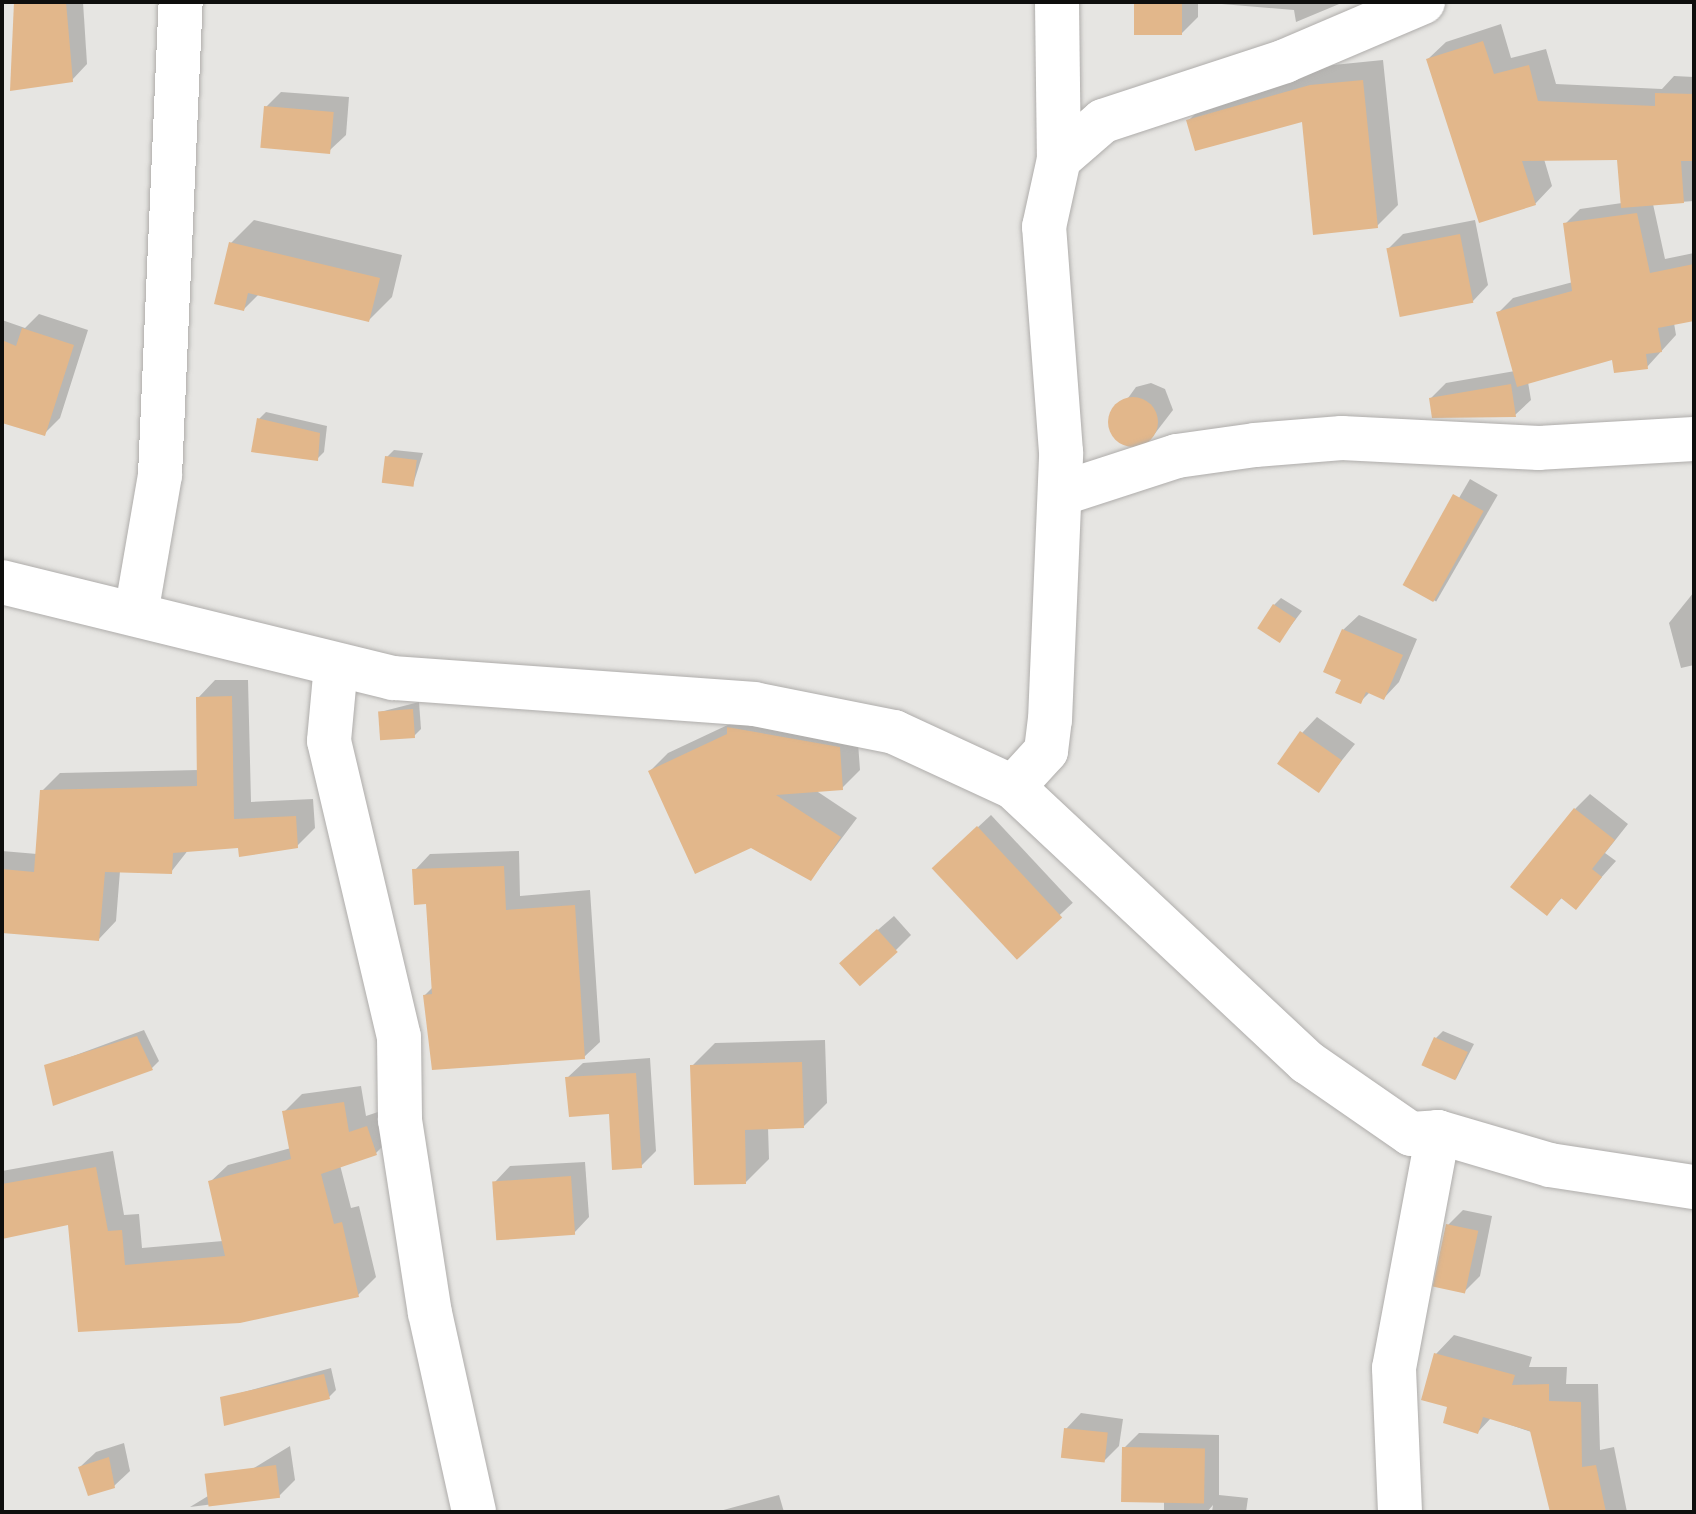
<!DOCTYPE html>
<style>
body{margin:0}
#map{position:relative;width:1696px;height:1514px;overflow:hidden;background:#e6e5e2;font-family:"Source Serif 4",serif}
div>[style]{position:absolute}
.shadow>*{inset:0;background:#0003;transform-origin:0 0}
.building>*{inset:0;background:#e2b78b;transform-origin:0 0}
.round{border-radius:50%}
.roads{filter:drop-shadow(0 0 2px #afadab) drop-shadow(0 0 2px #afadab)}
.minor>*{height:44px;margin:-22px;padding:0 22px;transform-origin:22px;border-radius:22px;background:#fff}
span{translate:-50% -50%;white-space:nowrap;text-align:center;line-height:1.15;-webkit-text-stroke:7px #e6e5e2;paint-order:stroke}
.frame{position:absolute;inset:0;border:4px solid #0e0e0d;pointer-events:none}
</style>
<div id="map">
<div class="shadow">
<div style="clip-path:polygon(16px 2px,83px 2px,87px 64px,72px 80px)"></div>
<div style="clip-path:polygon(1136px 2px,1344px 2px,1296px 22px,1294px 10px,1198px 2px,1198px 17px,1181px 34px)"></div>
<div style="clip-path:polygon(1501px 24px,1511px 58px,1546px 49px,1556px 84px,1662px 89px,1674px 76px,1694px 77px,1694px 201px,1653px 204px,1665px 259px,1694px 253px,1694px 319px,1674px 323px,1676px 335px,1647px 367px,1614px 358px,1528px 382px,1531px 400px,1515px 415px,1431px 398px,1446px 383px,1515px 371px,1498px 313px,1513px 298px,1573px 282px,1565px 224px,1580px 209px,1622px 203px,1619px 158px,1544px 159px,1552px 186px,1535px 204px,1428px 59px,1446px 42px)"></div>
<div style="clip-path:polygon(1383px 60px,1398px 205px,1377px 226px,1304px 119px,1189px 120px,1210px 99px,1333px 65px)"></div>
<div style="clip-path:polygon(281px 92px,349px 97px,346px 135px,330px 150px,266px 107px)"></div>
<div style="clip-path:polygon(254px 220px,402px 255px,392px 297px,369px 320px,259px 294px,244px 309px,231px 243px)"></div>
<div style="clip-path:polygon(1475px 220px,1488px 285px,1473px 301px,1388px 249px,1403px 234px)"></div>
<div style="clip-path:polygon(39px 314px,88px 330px,60px 418px,44px 434px,2px 420px,2px 320px,25px 328px)"></div>
<div style="clip-path:polygon(1151px 383px,1165px 389px,1173px 410px,1153px 436px,1126px 444px,1110px 423px,1136px 387px)"></div>
<div style="clip-path:polygon(266px 412px,327px 426px,324px 452px,317px 459px,259px 419px)"></div>
<div style="clip-path:polygon(394px 450px,423px 453px,413px 485px,387px 457px)"></div>
<div style="left:1470px;top:479px;width:32px;height:123px;rotate:30deg"></div>
<div style="clip-path:polygon(1694px 592px,1694px 665px,1681px 668px,1669px 623px)"></div>
<div style="clip-path:polygon(1281px 598px,1302px 611px,1280px 640px,1274px 605px)"></div>
<div style="clip-path:polygon(1359px 615px,1417px 639px,1399px 682px,1384px 698px,1370px 692px,1360px 702px,1344px 679px,1343px 630px)"></div>
<div style="clip-path:polygon(215px 680px,248px 680px,251px 802px,313px 799px,315px 828px,297px 846px,189px 849px,171px 872px,120px 871px,116px 921px,99px 939px,2px 930px,2px 851px,37px 854px,42px 791px,60px 773px,199px 770px,198px 698px)"></div>
<div style="clip-path:polygon(419px 702px,421px 729px,414px 736px,380px 712px)"></div>
<div style="clip-path:polygon(1317px 717px,1355px 744px,1318px 790px,1302px 733px)"></div>
<div style="clip-path:polygon(734px 722px,857px 729px,860px 770px,842px 788px,815px 790px,857px 818px,811px 879px,650px 771px,668px 753px)"></div>
<div style="clip-path:polygon(1590px 794px,1628px 824px,1605px 853px,1616px 861px,1575px 907px,1563px 897px,1546px 913px,1575px 809px)"></div>
<div style="left:991px;top:815px;width:120px;height:77px;rotate:47deg"></div>
<div style="clip-path:polygon(519px 851px,520px 896px,590px 890px,600px 1042px,584px 1057px,425px 995px,433px 987px,428px 902px,415px 870px,430px 854px)"></div>
<div style="clip-path:polygon(894px 916px,911px 935px,896px 950px,857px 948px)"></div>
<div style="clip-path:polygon(144px 1030px,159px 1061px,152px 1068px,46px 1066px)"></div>
<div style="clip-path:polygon(1443px 1031px,1474px 1044px,1456px 1079px,1436px 1038px)"></div>
<div style="clip-path:polygon(825px 1040px,827px 1103px,804px 1126px,768px 1127px,769px 1159px,746px 1182px,692px 1066px,715px 1043px)"></div>
<div style="clip-path:polygon(650px 1058px,656px 1151px,641px 1166px,610px 1112px,567px 1078px,583px 1063px)"></div>
<div style="clip-path:polygon(361px 1086px,366px 1116px,384px 1110px,393px 1136px,376px 1153px,340px 1165px,351px 1208px,359px 1206px,376px 1277px,358px 1295px,80px 1330px,70px 1223px,2px 1238px,2px 1171px,113px 1151px,124px 1215px,139px 1214px,142px 1248px,223px 1241px,210px 1182px,228px 1165px,291px 1148px,284px 1112px,302px 1094px)"></div>
<div style="clip-path:polygon(585px 1162px,589px 1217px,574px 1233px,495px 1182px,510px 1166px)"></div>
<div style="clip-path:polygon(1463px 1210px,1492px 1216px,1480px 1276px,1465px 1291px,1448px 1225px)"></div>
<div style="clip-path:polygon(1454px 1335px,1532px 1357px,1529px 1367px,1567px 1367px,1566px 1384px,1598px 1384px,1600px 1450px,1614px 1447px,1627px 1512px,1552px 1512px,1537px 1434px,1491px 1418px,1478px 1432px,1450px 1406px,1436px 1354px)"></div>
<div style="clip-path:polygon(331px 1368px,336px 1390px,329px 1397px,222px 1398px)"></div>
<div style="clip-path:polygon(1081px 1413px,1123px 1419px,1119px 1446px,1104px 1461px,1066px 1429px)"></div>
<div style="clip-path:polygon(1139px 1433px,1219px 1435px,1219px 1495px,1248px 1498px,1246px 1512px,1212px 1512px,1213px 1505px,1207px 1512px,1164px 1512px,1164px 1500px,1124px 1448px)"></div>
<div style="clip-path:polygon(124px 1443px,130px 1471px,114px 1486px,80px 1467px,96px 1452px)"></div>
<div style="clip-path:polygon(290px 1446px,295px 1480px,279px 1496px,190px 1507px)"></div>
<div style="clip-path:polygon(779px 1495px,784px 1512px,716px 1512px)"></div>
</div>
<div class="building">
<div style="clip-path:polygon(14px 2px,66px 2px,73px 82px,10px 91px)"></div>
<div style="left:1134px;top:2px;width:48px;height:33px"></div>
<div style="clip-path:polygon(1483px 41px,1494px 74px,1529px 65px,1538px 101px,1655px 106px,1655px 93px,1694px 94px,1693px 161px,1681px 161px,1684px 203px,1621px 208px,1617px 160px,1522px 161px,1536px 205px,1479px 223px,1426px 59px)"></div>
<div style="clip-path:polygon(1363px 80px,1378px 228px,1313px 235px,1302px 122px,1195px 151px,1186px 120px,1310px 85px)"></div>
<div style="left:264px;top:106px;width:70px;height:42px;rotate:5deg"></div>
<div style="clip-path:polygon(1637px 213px,1650px 273px,1694px 264px,1694px 321px,1658px 328px,1662px 352px,1646px 354px,1648px 369px,1614px 373px,1612px 360px,1517px 387px,1496px 312px,1572px 291px,1563px 223px)"></div>
<div style="left:1460px;top:234px;width:70px;height:75px;rotate:79deg"></div>
<div style="clip-path:polygon(229px 242px,380px 278px,369px 322px,248px 293px,244px 311px,214px 304px)"></div>
<div style="clip-path:polygon(22px 328px,74px 345px,45px 436px,2px 423px,2px 340px,16px 346px)"></div>
<div style="clip-path:polygon(1511px 384px,1516px 417px,1432px 418px,1429px 398px)"></div>
<div class="round" style="left:1108px;top:397px;width:50px;height:50px"></div>
<div style="clip-path:polygon(257px 418px,320px 433px,318px 461px,251px 452px)"></div>
<div style="left:385px;top:456px;width:32px;height:27px;rotate:7deg"></div>
<div style="left:1453px;top:494px;width:35px;height:104px;rotate:29deg"></div>
<div style="left:1273px;top:604px;width:27px;height:29px;rotate:33deg"></div>
<div style="clip-path:polygon(1342px 629px,1403px 655px,1384px 700px,1366px 692px,1361px 704px,1335px 693px,1341px 680px,1323px 672px)"></div>
<div style="clip-path:polygon(232px 696px,234px 819px,296px 816px,298px 848px,239px 857px,238px 848px,173px 853px,172px 874px,105px 872px,99px 941px,2px 933px,2px 869px,34px 872px,40px 790px,197px 786px,196px 697px)"></div>
<div style="left:413px;top:709px;width:29px;height:35px;rotate:86deg"></div>
<div style="clip-path:polygon(727px 727px,840px 747px,843px 790px,776px 795px,841px 837px,811px 881px,751px 848px,695px 874px,648px 771px,727px 734px)"></div>
<div style="left:1300px;top:731px;width:51px;height:40px;rotate:35deg"></div>
<div style="clip-path:polygon(1574px 808px,1615px 840px,1592px 869px,1602px 877px,1576px 910px,1561px 898px,1547px 916px,1510px 887px)"></div>
<div style="left:977px;top:826px;width:125px;height:62px;rotate:47deg"></div>
<div style="clip-path:polygon(504px 866px,506px 910px,575px 905px,585px 1059px,432px 1070px,423px 995px,432px 994px,426px 904px,414px 905px,412px 869px)"></div>
<div style="left:877px;top:929px;width:31px;height:51px;rotate:48deg"></div>
<div style="clip-path:polygon(137px 1036px,153px 1070px,53px 1106px,44px 1065px)"></div>
<div style="left:1434px;top:1037px;width:37px;height:31px;rotate:24deg"></div>
<div style="clip-path:polygon(802px 1062px,804px 1128px,745px 1130px,746px 1184px,694px 1185px,690px 1065px)"></div>
<div style="clip-path:polygon(636px 1073px,642px 1168px,612px 1170px,609px 1114px,569px 1117px,565px 1077px)"></div>
<div style="clip-path:polygon(344px 1102px,349px 1132px,367px 1126px,377px 1155px,321px 1174px,334px 1224px,342px 1222px,359px 1297px,240px 1323px,78px 1332px,68px 1225px,2px 1239px,2px 1184px,96px 1167px,108px 1231px,122px 1230px,125px 1265px,225px 1256px,208px 1181px,291px 1159px,282px 1111px)"></div>
<div style="left:571px;top:1176px;width:59px;height:79px;rotate:86deg"></div>
<div style="left:1446px;top:1224px;width:33px;height:64px;rotate:12deg"></div>
<div style="clip-path:polygon(1434px 1353px,1515px 1375px,1512px 1385px,1549px 1384px,1549px 1401px,1581px 1402px,1582px 1467px,1596px 1465px,1606px 1512px,1550px 1512px,1530px 1431px,1483px 1417px,1478px 1434px,1443px 1423px,1447px 1407px,1421px 1400px)"></div>
<div style="clip-path:polygon(324px 1374px,330px 1399px,224px 1426px,220px 1397px)"></div>
<div style="left:1064px;top:1428px;width:44px;height:30px;rotate:6deg"></div>
<div style="left:1122px;top:1447px;width:83px;height:55px;rotate:1deg"></div>
<div style="clip-path:polygon(109px 1457px,115px 1488px,88px 1496px,78px 1467px)"></div>
<div style="left:276px;top:1465px;width:33px;height:72px;rotate:83deg"></div>
</div>
<div class="roads">
<div class="minor">
<div style="left:1057px;top:2px;width:157px;rotate:89.3deg"></div>
<div style="left:1060px;top:494px;width:123px;rotate:-18deg"></div>
<div style="left:1177px;top:456px;width:79px;rotate:-8deg"></div>
<div style="left:1255px;top:445px;width:87px;rotate:-4.6deg"></div>
<div style="left:1342px;top:438px;width:197px;rotate:2.9deg"></div>
<div style="left:1539px;top:448px;width:155px;rotate:-3.3deg"></div>
<div style="left:2px;top:582px;width:403px;rotate:13.8deg"></div>
<div style="left:393px;top:678px;width:362px;rotate:4.1deg"></div>
<div style="left:754px;top:704px;width:143px;rotate:11.3deg"></div>
<div style="left:894px;top:732px;width:131px;rotate:24.8deg"></div>
<div style="left:1013px;top:787px;width:403px;rotate:43.1deg"></div>
<div style="left:1307px;top:1062px;width:126px;rotate:34.7deg"></div>
<div style="left:1411px;top:1134px;width:27px;rotate:-4deg"></div>
<div style="left:1438px;top:1132px;width:117px;rotate:16.4deg"></div>
<div style="left:1550px;top:1165px;width:146px;rotate:8.7deg"></div>
<div style="left:136px;top:614px;width:141px;rotate:-80.2deg"></div>
<div style="left:160px;top:475px;width:473px;rotate:-87.5deg"></div>
<div style="left:336px;top:665px;width:76px;rotate:95.3deg"></div>
<div style="left:329px;top:741px;width:304px;rotate:76.7deg"></div>
<div style="left:399px;top:1037px;width:83px;rotate:89.3deg"></div>
<div style="left:400px;top:1120px;width:195px;rotate:81.2deg"></div>
<div style="left:430px;top:1313px;width:204px;rotate:77.5deg"></div>
<div style="left:1013px;top:787px;width:49px;rotate:-47.5deg"></div>
<div style="left:1046px;top:751px;width:31px;rotate:-83deg"></div>
<div style="left:1050px;top:720px;width:268px;rotate:-87.6deg"></div>
<div style="left:1061px;top:452px;width:226px;rotate:-94.3deg"></div>
<div style="left:1044px;top:227px;width:70px;rotate:-77.6deg"></div>
<div style="left:1059px;top:159px;width:58px;rotate:-40.8deg"></div>
<div style="left:1103px;top:121px;width:192px;rotate:-18.2deg"></div>
<div style="left:1285px;top:61px;width:150px;rotate:-23.1deg"></div>
<div style="left:1400px;top:1512px;width:144px;rotate:-92.4deg"></div>
<div style="left:1394px;top:1368px;width:240px;rotate:-79.4deg"></div>
</div>
</div>
<div class="frame"></div>
</div>
